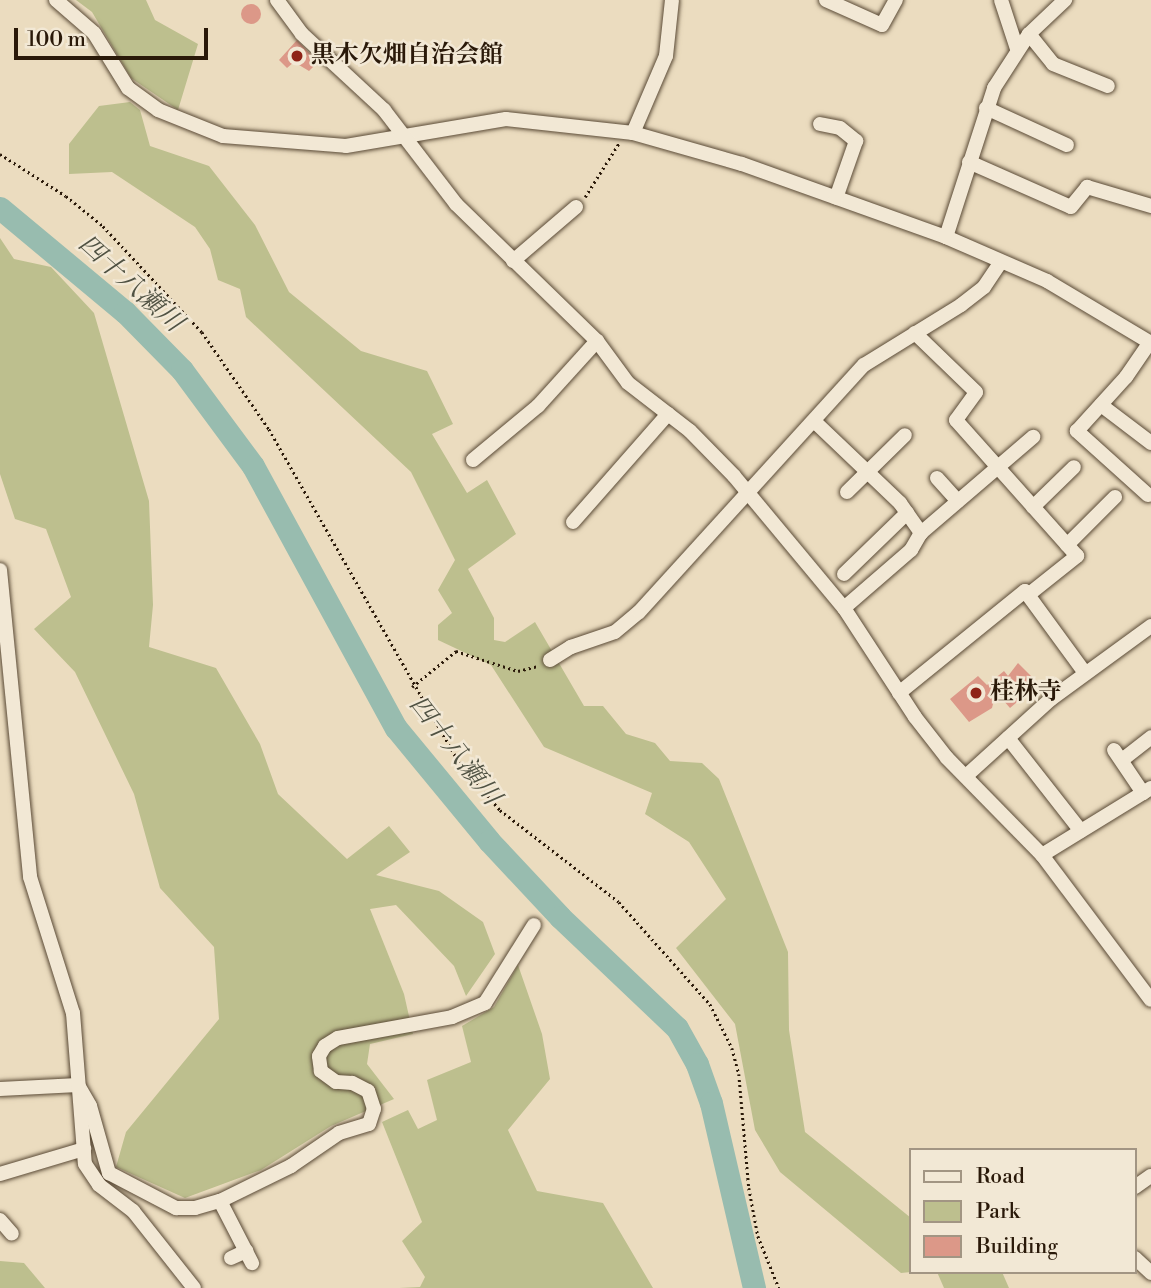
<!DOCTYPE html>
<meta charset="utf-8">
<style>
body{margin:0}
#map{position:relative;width:1151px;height:1288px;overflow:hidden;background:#ebdcbf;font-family:"Libre Bodoni","Noto Serif JP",serif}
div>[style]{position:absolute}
.green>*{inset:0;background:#bdbf8e}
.river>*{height:23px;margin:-11.5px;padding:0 11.5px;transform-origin:11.5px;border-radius:11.5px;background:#98bcaf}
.building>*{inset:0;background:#dc9888}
.round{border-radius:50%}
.path>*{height:2.5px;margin-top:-1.25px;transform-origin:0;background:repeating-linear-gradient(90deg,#2a1909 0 2px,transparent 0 5.5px)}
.roads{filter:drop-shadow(0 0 2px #5a4a36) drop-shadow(0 0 2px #5a4a36)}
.minor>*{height:14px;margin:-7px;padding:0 7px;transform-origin:7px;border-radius:7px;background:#f2e8d5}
.dots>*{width:19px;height:19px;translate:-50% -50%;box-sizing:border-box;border:4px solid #f2e8d5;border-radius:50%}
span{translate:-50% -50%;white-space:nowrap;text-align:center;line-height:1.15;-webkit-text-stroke:5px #f2e8d5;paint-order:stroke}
.poi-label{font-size:24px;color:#2a1909;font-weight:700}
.left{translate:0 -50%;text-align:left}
.water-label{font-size:26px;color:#505243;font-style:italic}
.legend{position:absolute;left:909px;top:1148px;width:228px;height:126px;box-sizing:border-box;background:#f2e8d5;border:2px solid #a29583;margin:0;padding:9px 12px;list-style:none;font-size:21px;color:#2a1909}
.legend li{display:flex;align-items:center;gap:14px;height:35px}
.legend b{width:35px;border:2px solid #a29583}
.scale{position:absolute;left:14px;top:28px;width:194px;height:32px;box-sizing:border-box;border:4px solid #2a1909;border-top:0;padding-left:9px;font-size:21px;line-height:24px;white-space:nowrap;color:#2a1909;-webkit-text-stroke:5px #f2e8d5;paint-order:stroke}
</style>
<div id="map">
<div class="green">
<div style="clip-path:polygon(76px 0,146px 0,155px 20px,198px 44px,178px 110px,131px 78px,92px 12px)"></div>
<div style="clip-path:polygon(130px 102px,140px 110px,150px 146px,209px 166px,255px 225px,289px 292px,361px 351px,427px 371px,453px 424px,432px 434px,467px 493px,487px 480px,516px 534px,468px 569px,494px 618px,494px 640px,505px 642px,535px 622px,584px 706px,603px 706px,626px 734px,655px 743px,670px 761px,702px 763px,719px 779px,788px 952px,789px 1030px,805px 1132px,911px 1218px,911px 1272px,901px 1273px,780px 1172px,755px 1130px,735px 1024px,676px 948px,726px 899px,689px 842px,645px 814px,652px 793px,544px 747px,491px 665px,438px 640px,438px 625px,452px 613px,438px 590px,455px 560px,411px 472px,246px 317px,240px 289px,218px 280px,210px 249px,195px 227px,112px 172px,69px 174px,69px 144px,99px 106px)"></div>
<div style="clip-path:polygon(0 238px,14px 259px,51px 267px,94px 313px,149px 501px,153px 605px,149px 647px,216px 668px,260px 744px,278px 794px,347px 859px,389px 826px,410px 852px,376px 875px,439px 891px,483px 922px,495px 954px,466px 996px,454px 966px,396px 905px,370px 909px,404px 994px,413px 1034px,370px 1044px,367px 1064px,394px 1099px,331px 1126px,261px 1170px,185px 1198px,116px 1167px,126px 1132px,219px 1019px,214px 947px,160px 888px,134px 794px,75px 672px,34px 629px,71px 597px,46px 529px,15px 519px,0 474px)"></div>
<div style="clip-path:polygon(518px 965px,542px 1034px,550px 1079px,508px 1130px,537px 1191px,603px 1203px,653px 1288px,399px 1288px,420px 1287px,425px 1277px,402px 1241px,422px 1222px,382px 1122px,408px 1110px,418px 1129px,437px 1120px,427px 1080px,471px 1062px,462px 1026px,494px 1007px)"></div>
<div style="clip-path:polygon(0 1261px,24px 1263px,45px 1288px,0 1288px)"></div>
<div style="clip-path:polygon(937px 1272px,1002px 1272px,1009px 1288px,944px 1288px)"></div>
</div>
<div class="river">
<div style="left:0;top:208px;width:163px;rotate:39.8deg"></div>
<div style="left:125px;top:312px;width:81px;rotate:45.5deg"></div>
<div style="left:182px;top:370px;width:119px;rotate:53.5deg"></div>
<div style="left:253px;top:466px;width:298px;rotate:61.4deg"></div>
<div style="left:396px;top:728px;width:146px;rotate:50.5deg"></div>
<div style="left:489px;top:841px;width:104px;rotate:46.9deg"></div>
<div style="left:560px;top:917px;width:161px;rotate:43.5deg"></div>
<div style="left:677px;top:1028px;width:41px;rotate:60.9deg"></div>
<div style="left:697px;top:1064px;width:41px;rotate:70.3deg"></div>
<div style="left:711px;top:1103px;width:190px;rotate:76.9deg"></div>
</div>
<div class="building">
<div class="round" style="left:241px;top:4px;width:20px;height:20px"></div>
<div style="clip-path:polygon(297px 40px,318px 62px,309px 71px,294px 62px,287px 68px,279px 60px)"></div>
<div style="clip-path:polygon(1018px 663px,1034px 679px,1031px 682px,1035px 687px,1010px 708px,996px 692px,992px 708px,969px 722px,950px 699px,978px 676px,987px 685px,1004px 671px,1008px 676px)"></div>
</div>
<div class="path">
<div style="left:0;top:154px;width:78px;rotate:32.5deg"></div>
<div style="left:66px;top:196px;width:48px;rotate:39deg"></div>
<div style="left:103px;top:226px;width:145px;rotate:47deg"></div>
<div style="left:202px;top:332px;width:118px;rotate:55.4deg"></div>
<div style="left:269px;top:429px;width:383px;rotate:60.3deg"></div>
<div style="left:459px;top:762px;width:63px;rotate:49.5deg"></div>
<div style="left:500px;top:810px;width:150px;rotate:37.7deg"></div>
<div style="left:619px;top:902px;width:137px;rotate:48.3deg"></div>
<div style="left:710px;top:1004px;width:49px;rotate:63.4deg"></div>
<div style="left:732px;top:1048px;width:27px;rotate:75deg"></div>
<div style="left:739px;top:1074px;width:114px;rotate:85deg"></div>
<div style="left:749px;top:1188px;width:49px;rotate:79.4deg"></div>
<div style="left:758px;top:1236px;width:56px;rotate:68deg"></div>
<div style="left:585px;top:197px;width:64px;rotate:-57.8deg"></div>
<div style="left:412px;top:687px;width:57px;rotate:-39.3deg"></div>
<div style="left:456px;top:651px;width:65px;rotate:17.9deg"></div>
<div style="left:518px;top:671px;width:21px;rotate:-14deg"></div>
</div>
<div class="roads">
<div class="minor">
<div style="left:56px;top:0;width:50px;rotate:41deg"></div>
<div style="left:94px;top:33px;width:65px;rotate:58.3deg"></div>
<div style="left:128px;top:88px;width:37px;rotate:36deg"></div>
<div style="left:158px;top:110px;width:70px;rotate:21.8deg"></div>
<div style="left:223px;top:136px;width:123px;rotate:4.6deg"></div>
<div style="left:346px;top:146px;width:162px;rotate:-9.6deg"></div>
<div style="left:506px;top:119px;width:128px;rotate:6.3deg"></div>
<div style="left:633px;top:133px;width:113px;rotate:15.9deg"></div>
<div style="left:742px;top:164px;width:217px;rotate:19.7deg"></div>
<div style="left:946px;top:237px;width:110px;rotate:23.5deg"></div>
<div style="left:1047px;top:281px;width:121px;rotate:30.8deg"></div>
<div style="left:277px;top:0;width:42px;rotate:53.7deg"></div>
<div style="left:302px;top:34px;width:112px;rotate:42.8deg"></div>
<div style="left:384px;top:110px;width:118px;rotate:52.5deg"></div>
<div style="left:456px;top:204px;width:197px;rotate:44.2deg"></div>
<div style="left:597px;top:341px;width:52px;rotate:53.6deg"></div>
<div style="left:628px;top:383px;width:78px;rotate:37.7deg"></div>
<div style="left:690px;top:431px;width:63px;rotate:45.6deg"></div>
<div style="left:734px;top:476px;width:172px;rotate:50.2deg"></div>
<div style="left:844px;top:608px;width:130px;rotate:56.9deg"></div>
<div style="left:915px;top:717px;width:52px;rotate:52deg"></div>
<div style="left:947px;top:758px;width:136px;rotate:45.6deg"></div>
<div style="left:1042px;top:855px;width:181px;rotate:53.1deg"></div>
<div style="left:826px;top:0;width:61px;rotate:24.1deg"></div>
<div style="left:882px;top:25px;width:29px;rotate:-61deg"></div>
<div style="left:1001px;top:0;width:52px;rotate:71.9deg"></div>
<div style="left:1029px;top:34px;width:38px;rotate:51deg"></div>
<div style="left:1053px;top:64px;width:59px;rotate:21.8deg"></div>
<div style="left:986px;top:108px;width:89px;rotate:24.6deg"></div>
<div style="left:820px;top:124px;width:20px;rotate:11deg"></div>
<div style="left:840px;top:128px;width:21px;rotate:39deg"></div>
<div style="left:856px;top:141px;width:60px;rotate:109.3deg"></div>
<div style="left:633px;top:133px;width:84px;rotate:-66.8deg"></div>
<div style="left:666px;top:56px;width:56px;rotate:-83.9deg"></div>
<div style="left:969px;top:162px;width:111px;rotate:23.8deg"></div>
<div style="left:1071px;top:207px;width:26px;rotate:-51deg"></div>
<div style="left:1087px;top:187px;width:67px;rotate:16.5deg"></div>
<div style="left:946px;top:237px;width:157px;rotate:-72.1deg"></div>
<div style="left:994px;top:88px;width:64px;rotate:-57.1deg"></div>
<div style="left:1029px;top:34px;width:50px;rotate:-43.4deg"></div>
<div style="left:513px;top:261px;width:83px;rotate:-40.6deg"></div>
<div style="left:1101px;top:405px;width:63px;rotate:37.2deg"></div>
<div style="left:814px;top:421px;width:119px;rotate:43.6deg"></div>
<div style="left:900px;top:503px;width:37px;rotate:55deg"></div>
<div style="left:473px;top:460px;width:85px;rotate:-39.7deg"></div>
<div style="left:538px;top:406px;width:88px;rotate:-47.8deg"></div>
<div style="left:937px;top:478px;width:31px;rotate:48deg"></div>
<div style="left:847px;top:492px;width:81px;rotate:-44.5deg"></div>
<div style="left:1148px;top:495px;width:96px;rotate:-138deg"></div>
<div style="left:1077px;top:431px;width:73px;rotate:-47.8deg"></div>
<div style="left:1126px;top:377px;width:42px;rotate:-55.6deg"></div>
<div style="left:1033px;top:507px;width:57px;rotate:-44.3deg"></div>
<div style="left:573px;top:522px;width:144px;rotate:-48.7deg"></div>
<div style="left:1067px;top:545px;width:68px;rotate:-45deg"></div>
<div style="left:0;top:570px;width:308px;rotate:84.4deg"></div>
<div style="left:30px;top:877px;width:143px;rotate:72.5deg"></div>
<div style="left:73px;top:1013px;width:151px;rotate:85.5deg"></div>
<div style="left:85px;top:1164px;width:25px;rotate:56deg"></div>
<div style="left:99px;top:1185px;width:43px;rotate:37.4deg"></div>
<div style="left:133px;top:1211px;width:98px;rotate:51.6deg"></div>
<div style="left:844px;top:574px;width:88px;rotate:-44.1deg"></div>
<div style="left:1028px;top:595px;width:97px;rotate:53.8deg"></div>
<div style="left:844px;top:608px;width:89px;rotate:-40.9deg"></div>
<div style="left:911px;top:550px;width:20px;rotate:-60deg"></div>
<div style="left:921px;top:533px;width:148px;rotate:-40.6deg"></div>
<div style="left:550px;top:660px;width:25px;rotate:-32deg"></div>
<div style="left:571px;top:647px;width:46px;rotate:-18.8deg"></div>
<div style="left:615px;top:632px;width:31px;rotate:-40deg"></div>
<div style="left:639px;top:612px;width:334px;rotate:-47.7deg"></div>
<div style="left:864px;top:365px;width:114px;rotate:-31.7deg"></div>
<div style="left:961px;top:305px;width:29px;rotate:-38deg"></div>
<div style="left:984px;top:287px;width:29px;rotate:-56deg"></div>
<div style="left:899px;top:693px;width:162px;rotate:-39deg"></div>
<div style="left:1025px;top:591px;width:5px;rotate:53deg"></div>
<div style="left:1028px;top:595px;width:63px;rotate:-38.5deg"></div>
<div style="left:1077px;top:556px;width:182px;rotate:-131.7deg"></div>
<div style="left:956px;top:420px;width:34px;rotate:-54deg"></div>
<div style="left:976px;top:392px;width:85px;rotate:-136deg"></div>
<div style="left:1008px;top:738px;width:118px;rotate:51.9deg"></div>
<div style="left:1114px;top:750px;width:52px;rotate:56deg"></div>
<div style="left:1122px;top:760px;width:37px;rotate:-38deg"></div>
<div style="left:966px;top:776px;width:115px;rotate:-42.2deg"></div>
<div style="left:1051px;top:699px;width:124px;rotate:-36.1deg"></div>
<div style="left:1042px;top:855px;width:128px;rotate:-31.6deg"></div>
<div style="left:0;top:1089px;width:78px;rotate:-2.9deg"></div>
<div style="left:78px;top:1085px;width:24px;rotate:60deg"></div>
<div style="left:90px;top:1106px;width:70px;rotate:74.2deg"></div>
<div style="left:109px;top:1173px;width:76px;rotate:27.6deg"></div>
<div style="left:176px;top:1208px;width:19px"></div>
<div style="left:195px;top:1208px;width:26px;rotate:-16deg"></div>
<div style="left:220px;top:1201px;width:79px;rotate:-26.2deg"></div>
<div style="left:291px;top:1166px;width:58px;rotate:-34.5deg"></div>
<div style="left:339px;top:1133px;width:31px;rotate:-17deg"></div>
<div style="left:369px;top:1124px;width:16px;rotate:-72deg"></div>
<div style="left:374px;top:1109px;width:19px;rotate:-108deg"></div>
<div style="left:368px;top:1091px;width:18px;rotate:-153deg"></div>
<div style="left:352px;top:1083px;width:16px;rotate:-176deg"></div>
<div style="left:336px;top:1082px;width:19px;rotate:-144deg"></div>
<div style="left:321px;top:1071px;width:15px;rotate:-98deg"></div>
<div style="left:319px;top:1056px;width:12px;rotate:-59deg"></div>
<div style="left:325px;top:1046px;width:15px;rotate:-32deg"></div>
<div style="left:338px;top:1038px;width:116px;rotate:-10.4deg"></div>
<div style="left:452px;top:1017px;width:36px;rotate:-23deg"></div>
<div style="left:485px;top:1003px;width:92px;rotate:-57.9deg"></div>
<div style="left:0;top:1174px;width:88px;rotate:-16.6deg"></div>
<div style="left:1135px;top:1187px;width:19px;rotate:-35deg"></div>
<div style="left:220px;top:1201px;width:70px;rotate:62.7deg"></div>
<div style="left:0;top:1220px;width:18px;rotate:49deg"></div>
<div style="left:231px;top:1258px;width:17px;rotate:-25deg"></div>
<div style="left:1135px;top:1258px;width:22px;rotate:43deg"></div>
</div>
</div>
<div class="dots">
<div style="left:297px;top:56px;background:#8f2418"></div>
<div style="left:976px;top:693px;background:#8f2418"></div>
</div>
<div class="poi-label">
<span class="left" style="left:311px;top:56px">黒木欠畑自治会館</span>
<span class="left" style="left:990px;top:693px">桂林寺</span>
</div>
<div class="water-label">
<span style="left:130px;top:284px;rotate:42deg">四十八瀬川</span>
<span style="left:454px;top:751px;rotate:52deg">四十八瀬川</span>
</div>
<ul class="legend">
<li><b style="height:9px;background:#f2e8d5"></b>Road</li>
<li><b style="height:19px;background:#bdbf8e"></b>Park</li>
<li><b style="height:19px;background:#dc9888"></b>Building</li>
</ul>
<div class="scale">100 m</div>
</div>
